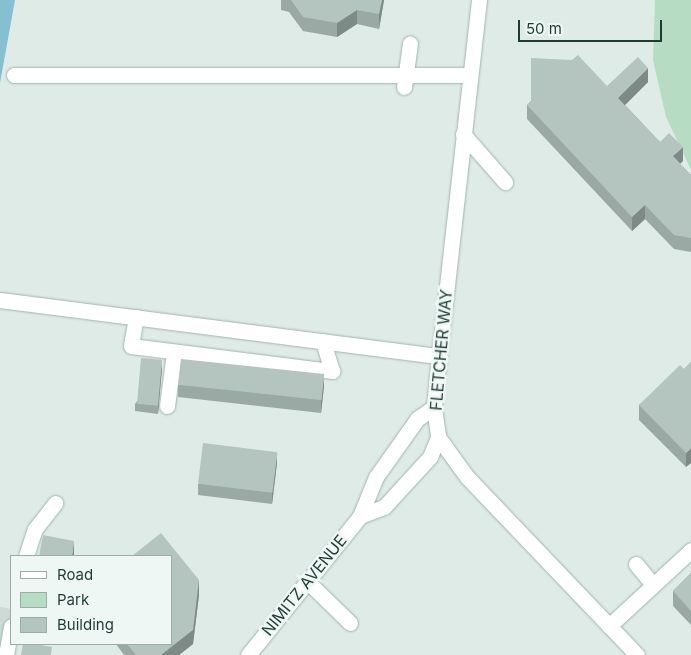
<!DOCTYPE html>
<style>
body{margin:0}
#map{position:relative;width:691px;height:655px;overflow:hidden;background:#dfebe6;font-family:Inter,sans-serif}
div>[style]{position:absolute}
.built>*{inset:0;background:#cddad5}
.green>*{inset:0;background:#b6ddc4}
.water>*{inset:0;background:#84bfd2}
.roads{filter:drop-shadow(0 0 1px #a2b3ae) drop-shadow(0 0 1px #a2b3ae)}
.minor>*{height:15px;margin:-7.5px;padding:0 7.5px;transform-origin:7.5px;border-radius:7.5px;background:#fff}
.wall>*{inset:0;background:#9ba9a4}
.shaded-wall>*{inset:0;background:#7e8a86}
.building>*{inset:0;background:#b4c5bf;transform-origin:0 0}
span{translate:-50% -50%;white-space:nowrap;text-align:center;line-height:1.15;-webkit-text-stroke:5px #eff7f4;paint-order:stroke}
.street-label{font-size:16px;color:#1f3b36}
.legend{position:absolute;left:10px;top:555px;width:162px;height:90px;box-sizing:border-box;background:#eff7f4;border:1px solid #9caca8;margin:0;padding:6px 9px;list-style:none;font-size:15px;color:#1f3b36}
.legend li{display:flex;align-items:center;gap:10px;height:25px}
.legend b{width:25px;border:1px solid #9caca8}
.scale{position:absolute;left:518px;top:20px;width:144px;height:22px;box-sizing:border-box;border:2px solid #1f3b36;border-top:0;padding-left:6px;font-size:15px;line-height:18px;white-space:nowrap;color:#1f3b36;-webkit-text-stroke:4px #eff7f4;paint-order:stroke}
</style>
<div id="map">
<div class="built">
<div style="clip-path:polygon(0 607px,11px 609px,11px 644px,0 655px)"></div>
</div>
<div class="green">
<div style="clip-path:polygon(655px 0,691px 0,691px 170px,666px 117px,653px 60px)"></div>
</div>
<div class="water">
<div style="clip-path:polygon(0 0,15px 0,0 83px)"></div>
</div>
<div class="roads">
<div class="minor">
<div style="left:479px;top:0;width:358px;rotate:96.4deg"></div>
<div style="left:439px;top:356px;width:51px;rotate:95.6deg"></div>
<div style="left:434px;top:407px;width:30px;rotate:82deg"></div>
<div style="left:438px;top:437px;width:49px;rotate:54.1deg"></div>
<div style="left:467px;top:477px;width:246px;rotate:46.3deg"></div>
<div style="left:14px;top:75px;width:455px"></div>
<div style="left:404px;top:87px;width:44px;rotate:-82.2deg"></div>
<div style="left:463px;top:134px;width:64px;rotate:48.8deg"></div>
<div style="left:0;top:300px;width:443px;rotate:7.3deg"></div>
<div style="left:136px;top:317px;width:29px;rotate:100deg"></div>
<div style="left:131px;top:346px;width:203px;rotate:7.1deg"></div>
<div style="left:332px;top:371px;width:31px;rotate:-107deg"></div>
<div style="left:167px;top:406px;width:54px;rotate:-82.6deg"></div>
<div style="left:360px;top:516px;width:26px;rotate:-21deg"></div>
<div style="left:384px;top:507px;width:68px;rotate:-47.4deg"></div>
<div style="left:430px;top:457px;width:22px;rotate:-68deg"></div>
<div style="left:26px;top:556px;width:28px;rotate:-72deg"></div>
<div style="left:35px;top:529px;width:33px;rotate:-52deg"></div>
<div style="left:636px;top:564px;width:27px;rotate:51deg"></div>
<div style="left:307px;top:581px;width:60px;rotate:44.3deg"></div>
<div style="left:609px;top:626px;width:112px;rotate:-42.8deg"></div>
<div style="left:6px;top:655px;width:29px;rotate:-80deg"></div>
<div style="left:248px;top:655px;width:179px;rotate:-51.1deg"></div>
<div style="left:360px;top:516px;width:42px;rotate:-67.7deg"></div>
<div style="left:376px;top:477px;width:71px;rotate:-54.7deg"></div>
<div style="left:417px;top:419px;width:21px;rotate:-35deg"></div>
</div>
</div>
<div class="wall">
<div style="clip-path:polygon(281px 0,384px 0,379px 29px,357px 24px,337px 37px,303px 31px,289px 12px,281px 10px)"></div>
<div style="clip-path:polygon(648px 82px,625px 105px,660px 142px,683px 161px,680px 164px,691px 175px,691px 252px,674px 249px,645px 219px,632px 231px,527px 119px,527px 105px,531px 101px,607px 86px)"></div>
<div style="clip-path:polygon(691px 362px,686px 467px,639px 420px,639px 405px,684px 369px)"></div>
<div style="clip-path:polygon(162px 368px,158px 414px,135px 411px,135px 404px)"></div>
<div style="clip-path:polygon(178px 385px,324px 386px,321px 413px,178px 397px)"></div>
<div style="clip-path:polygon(277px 463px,272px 504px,198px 495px,198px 484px)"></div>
<div style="clip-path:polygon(691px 573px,691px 625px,673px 606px,673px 591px)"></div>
<div style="clip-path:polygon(199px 595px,193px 644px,179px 655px,124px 655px,116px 644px,171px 644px)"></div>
</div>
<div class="shaded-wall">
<div style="clip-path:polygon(382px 0,384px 0,379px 29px,379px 14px)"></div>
<div style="clip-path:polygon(357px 10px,357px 24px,337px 37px,337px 23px)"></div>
<div style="clip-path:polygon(648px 68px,648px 82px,618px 112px,618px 98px)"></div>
<div style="clip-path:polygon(683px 147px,683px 161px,673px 170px,673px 156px)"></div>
<div style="clip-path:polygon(645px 205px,645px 219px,632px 231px,632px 217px)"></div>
<div style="clip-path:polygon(162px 360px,162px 368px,158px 414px,158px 406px)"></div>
<div style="clip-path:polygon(324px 375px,324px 386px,321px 413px,321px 401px)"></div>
<div style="clip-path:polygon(691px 448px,691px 463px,686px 467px,686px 453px)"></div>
<div style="clip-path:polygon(277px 452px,277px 463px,272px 504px,272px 493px)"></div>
<div style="clip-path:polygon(74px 541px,74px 556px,72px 556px)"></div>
<div style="clip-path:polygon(199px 580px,199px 595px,193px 644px,179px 655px,161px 655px)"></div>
</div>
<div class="building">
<div style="clip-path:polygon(291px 0,382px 0,379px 14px,357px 10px,337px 23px,303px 17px)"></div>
<div style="clip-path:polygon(578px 55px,607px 86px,638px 57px,648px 68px,618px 98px,660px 142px,669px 133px,683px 147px,673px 156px,691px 175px,691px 238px,674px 235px,645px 205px,632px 217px,527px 105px,531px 101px,531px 58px,572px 60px)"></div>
<div style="left:141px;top:358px;width:21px;height:46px;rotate:5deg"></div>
<div style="left:181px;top:359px;width:144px;height:26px;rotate:6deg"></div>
<div style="clip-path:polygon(691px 362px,691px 448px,686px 453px,639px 405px,680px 365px,684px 369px)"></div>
<div style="left:203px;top:443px;width:75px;height:41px;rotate:7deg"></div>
<div style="clip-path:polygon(161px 533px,199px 580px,193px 630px,161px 655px,136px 655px,127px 644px,171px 644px,171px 556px,132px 556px)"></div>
<div style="clip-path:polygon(43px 535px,74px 541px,72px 556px,39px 556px)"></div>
<div style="clip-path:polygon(691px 573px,691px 611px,673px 591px)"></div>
<div style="clip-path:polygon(23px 644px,35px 644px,52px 647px,51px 655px,21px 655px)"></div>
</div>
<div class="street-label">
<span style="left:441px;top:350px;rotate:-85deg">FLETCHER WAY</span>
<span style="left:304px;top:585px;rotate:-51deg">NIMITZ AVENUE</span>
</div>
<ul class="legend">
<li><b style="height:6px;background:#fff"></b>Road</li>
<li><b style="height:14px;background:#b6ddc4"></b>Park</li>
<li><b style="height:14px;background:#b4c5bf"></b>Building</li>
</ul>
<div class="scale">50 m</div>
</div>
